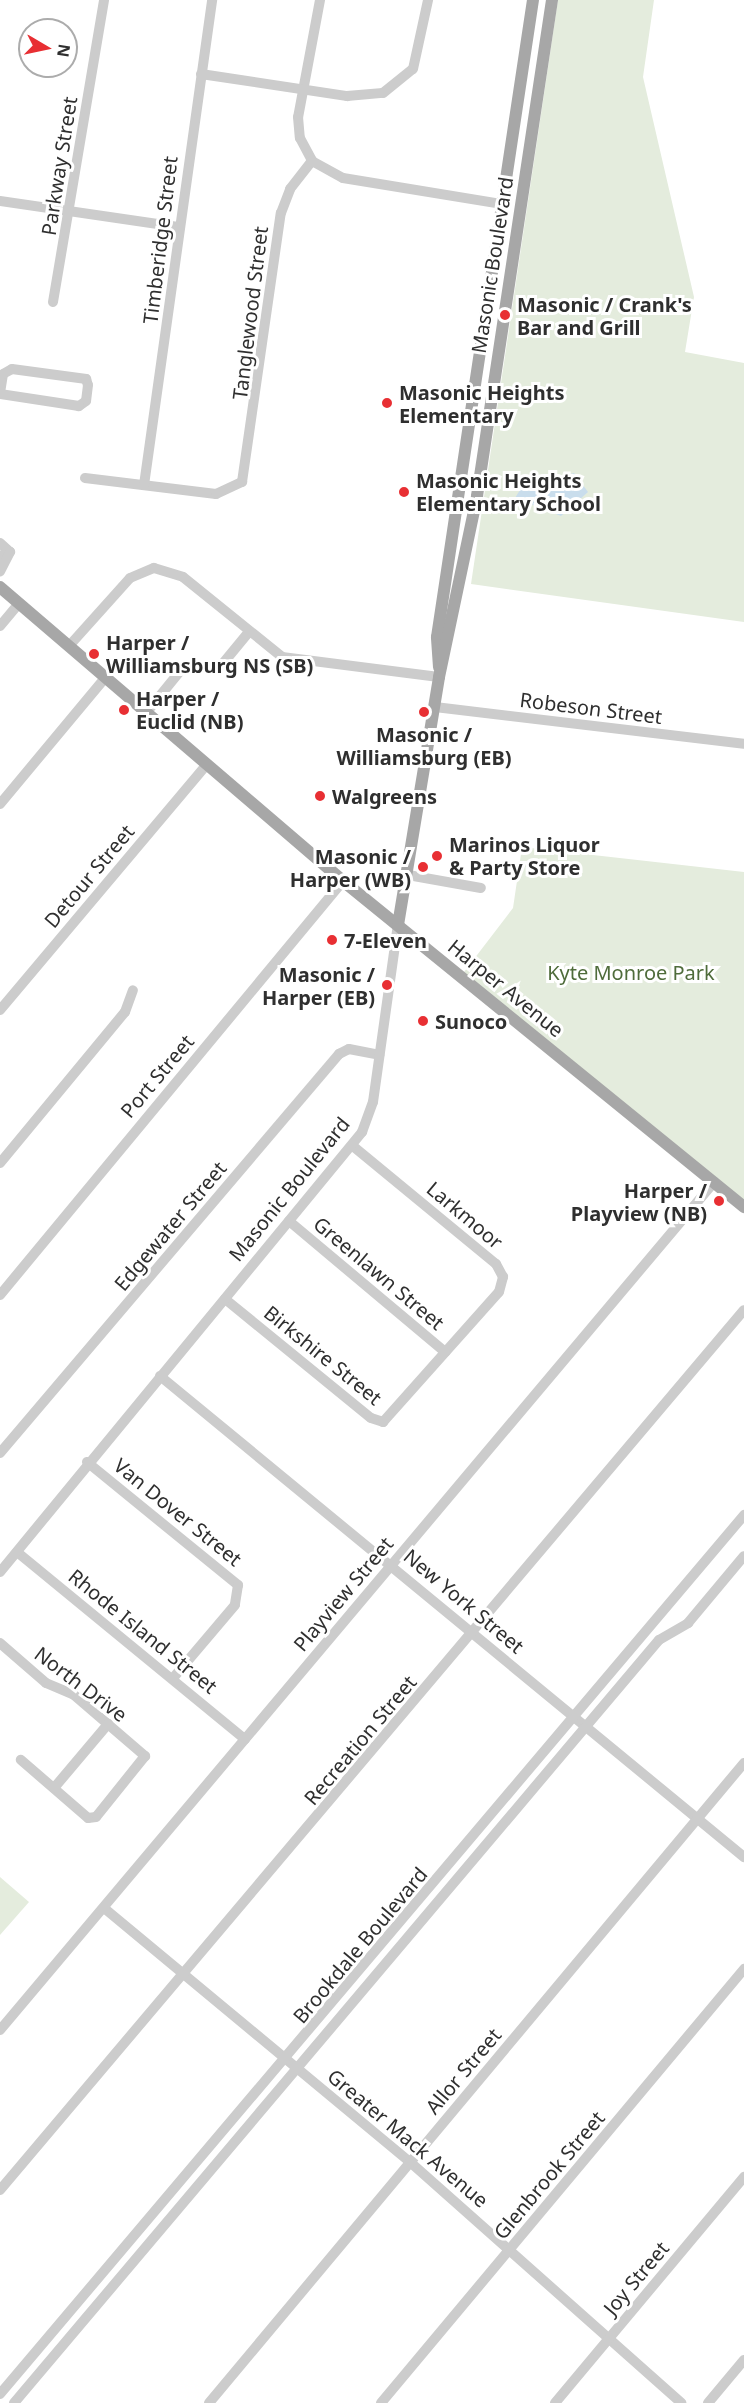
<!DOCTYPE html>
<style>
body{margin:0}
#map{position:relative;width:744px;height:2403px;overflow:hidden;background:#fff;font-family:"Noto Sans",sans-serif}
div>[style]{position:absolute}
.green>*{inset:0;background:#e4ecdd}
.water>*{inset:0;background:#c9ddec}
.minor>*{height:10px;margin:-5px;padding:0 5px;transform-origin:5px;border-radius:5px;background:#ccc}
.major>*{height:12px;margin:-6px;padding:0 6px;transform-origin:6px;border-radius:6px;background:#a7a7a7}
.dots>*{width:16px;height:16px;translate:-50% -50%;box-sizing:border-box;border:3px solid #fff;border-radius:50%}
span{translate:-50% -50%;white-space:nowrap;text-align:center;line-height:1.15;-webkit-text-stroke:6px #fff;paint-order:stroke}
.street-label{font-size:20px;color:#2f2f2f}
.poi-label{font-size:20px;color:#2f2f2f;font-weight:700}
.left{translate:0 -50%;text-align:left}
.right{translate:-100% -50%;text-align:right}
.park-label{font-size:20px;color:#4f6c3b}
.north{position:absolute;left:18px;top:18px;width:60px;height:60px;box-sizing:border-box;background:#fff;border:2px solid #acacac;border-radius:50%;rotate:99deg;font-size:16px;font-weight:700;line-height:24px;text-align:center;color:#2f2f2f}
.north::after{content:'';display:block;margin:auto;width:21px;height:27px;background:#e82f33;clip-path:polygon(50% 0,100% 100%,50% 72%,0 100%)}
</style>
<div id="map">
<div class="green">
<div style="clip-path:polygon(558px 0,654px 0,643px 77px,694px 297px,685px 352px,744px 363px,744px 622px,471px 584px)"></div>
<div style="clip-path:polygon(522px 847px,744px 872px,744px 1209px,461px 976px,513px 908px)"></div>
<div style="clip-path:polygon(0 1877px,29px 1902px,0 1935px)"></div>
</div>
<div class="water">
<div style="clip-path:polygon(574px 473px,588px 492px,561px 516px,515px 498px,520px 490px)"></div>
</div>
<div class="minor">
<div style="left:320px;top:0;width:119px;rotate:100.6deg"></div>
<div style="left:298px;top:117px;width:21px;rotate:85deg"></div>
<div style="left:300px;top:138px;width:26px;rotate:62deg"></div>
<div style="left:312px;top:161px;width:35px;rotate:29deg"></div>
<div style="left:343px;top:178px;width:160px;rotate:9.3deg"></div>
<div style="left:201px;top:74px;width:148px;rotate:8.6deg"></div>
<div style="left:347px;top:96px;width:36px;rotate:-5deg"></div>
<div style="left:383px;top:93px;width:38px;rotate:-39deg"></div>
<div style="left:413px;top:69px;width:71px;rotate:-77.7deg"></div>
<div style="left:0;top:201px;width:180px;rotate:8.3deg"></div>
<div style="left:53px;top:302px;width:306px;rotate:-80.4deg"></div>
<div style="left:0;top:393px;width:19px;rotate:-81deg"></div>
<div style="left:3px;top:374px;width:10px;rotate:-29deg"></div>
<div style="left:12px;top:369px;width:75px;rotate:7.7deg"></div>
<div style="left:86px;top:379px;width:6px;rotate:72deg"></div>
<div style="left:88px;top:385px;width:16px;rotate:97deg"></div>
<div style="left:86px;top:401px;width:9px;rotate:144deg"></div>
<div style="left:79px;top:406px;width:80px;rotate:-171.4deg"></div>
<div style="left:85px;top:478px;width:132px;rotate:7deg"></div>
<div style="left:216px;top:494px;width:29px;rotate:-25deg"></div>
<div style="left:242px;top:482px;width:272px;rotate:-81.8deg"></div>
<div style="left:281px;top:213px;width:26px;rotate:-69deg"></div>
<div style="left:290px;top:189px;width:36px;rotate:-52deg"></div>
<div style="left:144px;top:485px;width:490px;rotate:-82deg"></div>
<div style="left:0;top:543px;width:13px;rotate:42deg"></div>
<div style="left:0;top:556px;width:11px;rotate:-22deg"></div>
<div style="left:10px;top:552px;width:22px;rotate:117deg"></div>
<div style="left:0;top:626px;width:30px;rotate:-50deg"></div>
<div style="left:69px;top:646px;width:91px;rotate:-48.1deg"></div>
<div style="left:130px;top:578px;width:26px;rotate:-23deg"></div>
<div style="left:154px;top:568px;width:30px;rotate:17deg"></div>
<div style="left:183px;top:577px;width:127px;rotate:38.9deg"></div>
<div style="left:282px;top:657px;width:158px;rotate:7.3deg"></div>
<div style="left:220px;top:667px;width:44px;rotate:-50.5deg"></div>
<div style="left:435px;top:707px;width:311px;rotate:6.8deg"></div>
<div style="left:146px;top:713px;width:55px;rotate:-50.9deg"></div>
<div style="left:0;top:804px;width:164px;rotate:-50.2deg"></div>
<div style="left:408px;top:875px;width:74px;rotate:10.1deg"></div>
<div style="left:0;top:1010px;width:320px;rotate:-49.9deg"></div>
<div style="left:0;top:1163px;width:196px;rotate:-50.4deg"></div>
<div style="left:125px;top:1012px;width:23px;rotate:-70deg"></div>
<div style="left:289px;top:1221px;width:204px;rotate:40deg"></div>
<div style="left:0;top:1295px;width:538px;rotate:-50.36deg"></div>
<div style="left:225px;top:1299px;width:188px;rotate:39.2deg"></div>
<div style="left:371px;top:1418px;width:13px;rotate:18deg"></div>
<div style="left:383px;top:1422px;width:174px;rotate:-48.3deg"></div>
<div style="left:499px;top:1292px;width:16px;rotate:-75deg"></div>
<div style="left:503px;top:1277px;width:15px;rotate:-118deg"></div>
<div style="left:496px;top:1264px;width:185px;rotate:-140.5deg"></div>
<div style="left:160px;top:1376px;width:757px;rotate:39.48deg"></div>
<div style="left:0;top:1453px;width:524px;rotate:-49.65deg"></div>
<div style="left:339px;top:1054px;width:11px;rotate:-27deg"></div>
<div style="left:349px;top:1049px;width:31px;rotate:11deg"></div>
<div style="left:87px;top:1462px;width:195px;rotate:39.2deg"></div>
<div style="left:238px;top:1585px;width:20px;rotate:99deg"></div>
<div style="left:235px;top:1605px;width:96px;rotate:130.3deg"></div>
<div style="left:17px;top:1552px;width:295px;rotate:39.4deg"></div>
<div style="left:0;top:1572px;width:570px;rotate:-50.55deg"></div>
<div style="left:362px;top:1132px;width:32px;rotate:-70deg"></div>
<div style="left:373px;top:1102px;width:179px;rotate:-82deg"></div>
<div style="left:0;top:1643px;width:61px;rotate:41deg"></div>
<div style="left:46px;top:1683px;width:30px;rotate:23deg"></div>
<div style="left:74px;top:1695px;width:94px;rotate:40.7deg"></div>
<div style="left:145px;top:1756px;width:78px;rotate:128.8deg"></div>
<div style="left:96px;top:1817px;width:8px;rotate:173deg"></div>
<div style="left:88px;top:1818px;width:89px;rotate:-139.1deg"></div>
<div style="left:54px;top:1788px;width:84px;rotate:-49.8deg"></div>
<div style="left:104px;top:1908px;width:398px;rotate:39.7deg"></div>
<div style="left:410px;top:2162px;width:363px;rotate:41.6deg"></div>
<div style="left:0;top:2030px;width:1109px;rotate:-49.9deg"></div>
<div style="left:0;top:2190px;width:1152px;rotate:-49.79deg"></div>
<div style="left:0;top:2394px;width:1152px;rotate:-49.75deg"></div>
<div style="left:14px;top:2403px;width:999px;rotate:-49.79deg"></div>
<div style="left:659px;top:1640px;width:34px;rotate:-30deg"></div>
<div style="left:688px;top:1623px;width:87px;rotate:-50.1deg"></div>
<div style="left:209px;top:2403px;width:834px;rotate:-50.11deg"></div>
<div style="left:381px;top:2403px;width:566px;rotate:-50.09deg"></div>
<div style="left:555px;top:2403px;width:295px;rotate:-50.1deg"></div>
<div style="left:708px;top:2403px;width:56px;rotate:-50.1deg"></div>
</div>
<div class="major">
<div style="left:0;top:587px;width:452px;rotate:40.6deg"></div>
<div style="left:343px;top:881px;width:517px;rotate:39.11deg"></div>
<div style="left:439px;top:667px;width:30px;rotate:-94deg"></div>
<div style="left:437px;top:637px;width:644px;rotate:-81.43deg"></div>
<div style="left:398px;top:925px;width:251px;rotate:-80.6deg"></div>
<div style="left:439px;top:677px;width:185px;rotate:-78.1deg"></div>
<div style="left:477px;top:496px;width:502px;rotate:-81.4deg"></div>
</div>
<div class="dots">
<div style="left:505px;top:315px;background:#e82f33"></div>
<div style="left:387px;top:403px;background:#e82f33"></div>
<div style="left:404px;top:492px;background:#e82f33"></div>
<div style="left:94px;top:654px;background:#e82f33"></div>
<div style="left:124px;top:710px;background:#e82f33"></div>
<div style="left:424px;top:712px;background:#e82f33"></div>
<div style="left:320px;top:796px;background:#e82f33"></div>
<div style="left:437px;top:856px;background:#e82f33"></div>
<div style="left:423px;top:867px;background:#e82f33"></div>
<div style="left:332px;top:940px;background:#e82f33"></div>
<div style="left:387px;top:985px;background:#e82f33"></div>
<div style="left:423px;top:1021px;background:#e82f33"></div>
<div style="left:719px;top:1201px;background:#e82f33"></div>
</div>
<div class="street-label">
<span style="left:59px;top:166px;rotate:-81deg">Parkway Street</span>
<span style="left:160px;top:240px;rotate:-83deg">Timberidge Street</span>
<span style="left:492px;top:265px;rotate:-81deg">Masonic Boulevard</span>
<span style="left:250px;top:313px;rotate:-83deg">Tanglewood Street</span>
<span style="left:591px;top:708px;rotate:7deg">Robeson Street</span>
<span style="left:89px;top:876px;rotate:-50deg">Detour Street</span>
<span style="left:506px;top:988px;rotate:39deg">Harper Avenue</span>
<span style="left:157px;top:1076px;rotate:-50deg">Port Street</span>
<span style="left:289px;top:1189px;rotate:-51deg">Masonic Boulevard</span>
<span style="left:465px;top:1215px;rotate:40deg">Larkmoor</span>
<span style="left:170px;top:1226px;rotate:-50deg">Edgewater Street</span>
<span style="left:379px;top:1273px;rotate:40deg">Greenlawn Street</span>
<span style="left:323px;top:1355px;rotate:39deg">Birkshire Street</span>
<span style="left:178px;top:1512px;rotate:39deg">Van Dover Street</span>
<span style="left:343px;top:1594px;rotate:-50deg">Playview Street</span>
<span style="left:464px;top:1601px;rotate:40deg">New York Street</span>
<span style="left:143px;top:1631px;rotate:39deg">Rhode Island Street</span>
<span style="left:81px;top:1684px;rotate:37deg">North Drive</span>
<span style="left:360px;top:1740px;rotate:-50deg">Recreation Street</span>
<span style="left:360px;top:1945px;rotate:-50deg">Brookdale Boulevard</span>
<span style="left:463px;top:2071px;rotate:-50deg">Allor Street</span>
<span style="left:408px;top:2138px;rotate:40deg">Greater Mack Avenue</span>
<span style="left:549px;top:2175px;rotate:-50deg">Glenbrook Street</span>
<span style="left:636px;top:2278px;rotate:-50deg">Joy Street</span>
</div>
<div class="poi-label">
<span class="left" style="left:517px;top:316px">Masonic / Crank's<br>Bar and Grill</span>
<span class="left" style="left:399px;top:404px">Masonic Heights<br>Elementary</span>
<span class="left" style="left:416px;top:492px">Masonic Heights<br>Elementary School</span>
<span class="left" style="left:106px;top:654px">Harper /<br>Williamsburg NS (SB)</span>
<span class="left" style="left:136px;top:710px">Harper /<br>Euclid (NB)</span>
<span style="left:424px;top:746px">Masonic /<br>Williamsburg (EB)</span>
<span class="left" style="left:332px;top:796px">Walgreens</span>
<span class="left" style="left:449px;top:856px">Marinos Liquor<br>&amp; Party Store</span>
<span class="right" style="left:411px;top:868px">Masonic /<br>Harper (WB)</span>
<span class="left" style="left:344px;top:940px">7-Eleven</span>
<span class="right" style="left:375px;top:986px">Masonic /<br>Harper (EB)</span>
<span class="left" style="left:435px;top:1021px">Sunoco</span>
<span class="right" style="left:707px;top:1202px">Harper /<br>Playview (NB)</span>
</div>
<div class="park-label">
<span style="left:631px;top:972px">Kyte Monroe Park</span>
</div>
<div class="north">N</div>
</div>
